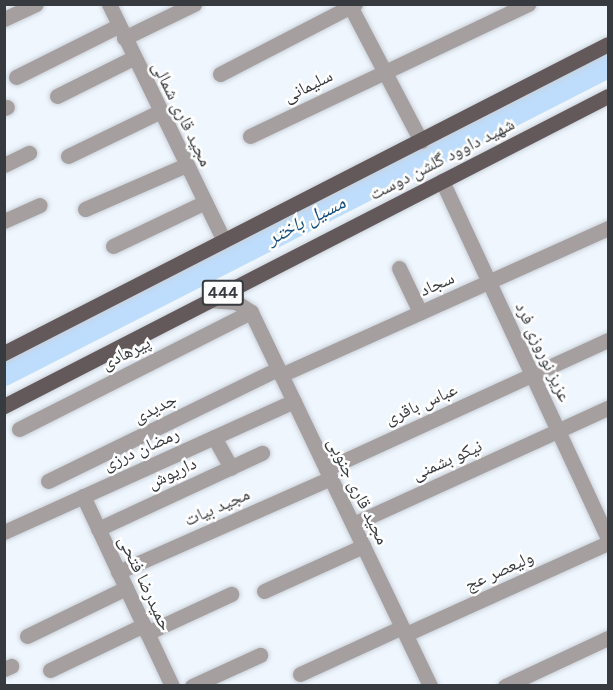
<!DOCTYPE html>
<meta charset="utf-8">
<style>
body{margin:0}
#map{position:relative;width:613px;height:690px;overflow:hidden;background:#eff6fe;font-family:Figtree,"Noto Naskh Arabic",sans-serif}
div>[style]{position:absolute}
.river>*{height:24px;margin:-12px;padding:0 12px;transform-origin:12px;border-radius:12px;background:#bedcfb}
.roads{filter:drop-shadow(0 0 2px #cad0d8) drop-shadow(0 0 2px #cad0d8)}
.minor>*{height:15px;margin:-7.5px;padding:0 7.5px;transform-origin:7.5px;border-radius:7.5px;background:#a59fa0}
.major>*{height:15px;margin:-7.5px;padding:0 7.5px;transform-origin:7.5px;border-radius:7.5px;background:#63595a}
span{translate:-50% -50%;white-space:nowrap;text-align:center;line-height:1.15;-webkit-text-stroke:5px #fff;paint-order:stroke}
.shield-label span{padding:2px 4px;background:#fff;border:2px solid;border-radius:4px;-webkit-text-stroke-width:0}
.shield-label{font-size:16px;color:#373a3e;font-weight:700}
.street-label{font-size:18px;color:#373a3e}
.water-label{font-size:20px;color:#184f7e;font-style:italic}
.frame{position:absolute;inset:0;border:6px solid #373a3e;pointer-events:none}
</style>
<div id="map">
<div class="river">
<div style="left:4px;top:374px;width:678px;rotate:-27.02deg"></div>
</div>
<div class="roads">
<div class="minor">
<div style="left:109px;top:4px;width:261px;rotate:64.1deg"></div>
<div style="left:349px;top:4px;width:155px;rotate:62.3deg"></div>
<div style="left:4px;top:19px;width:35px;rotate:-25deg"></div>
<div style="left:124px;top:38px;width:78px;rotate:-25.9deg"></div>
<div style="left:220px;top:74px;width:152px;rotate:-27.4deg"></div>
<div style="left:16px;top:77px;width:114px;rotate:-26.6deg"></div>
<div style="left:57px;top:96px;width:85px;rotate:-26.6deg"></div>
<div style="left:4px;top:108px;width:3px;rotate:-18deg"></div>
<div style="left:250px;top:136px;width:308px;rotate:-25.4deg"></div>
<div style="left:68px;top:156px;width:101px;rotate:-25.8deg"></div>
<div style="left:4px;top:165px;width:28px;rotate:-26deg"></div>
<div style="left:442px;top:181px;width:394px;rotate:65.1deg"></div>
<div style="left:85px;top:209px;width:110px;rotate:-23.5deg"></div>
<div style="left:4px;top:221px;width:39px;rotate:-24deg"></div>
<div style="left:113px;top:246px;width:100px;rotate:-25.5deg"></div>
<div style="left:399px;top:268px;width:49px;rotate:64.5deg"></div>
<div style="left:208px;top:300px;width:28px;rotate:4deg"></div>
<div style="left:236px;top:302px;width:18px;rotate:34deg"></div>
<div style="left:251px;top:312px;width:415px;rotate:64.4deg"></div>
<div style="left:281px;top:375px;width:359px;rotate:-24.2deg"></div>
<div style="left:19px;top:429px;width:260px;rotate:-26.8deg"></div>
<div style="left:214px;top:437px;width:35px;rotate:61deg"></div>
<div style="left:326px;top:469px;width:310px;rotate:-24.6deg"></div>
<div style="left:48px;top:481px;width:256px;rotate:-26deg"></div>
<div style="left:83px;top:496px;width:210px;rotate:64.9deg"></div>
<div style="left:353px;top:524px;width:280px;rotate:-24.5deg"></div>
<div style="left:98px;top:529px;width:181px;rotate:-24.9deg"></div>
<div style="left:4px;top:532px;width:318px;rotate:-24.3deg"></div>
<div style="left:118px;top:572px;width:233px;rotate:-23.8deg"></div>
<div style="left:264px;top:591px;width:109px;rotate:-24.4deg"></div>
<div style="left:147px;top:633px;width:93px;rotate:-24.9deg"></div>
<div style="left:406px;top:634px;width:222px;rotate:-24.3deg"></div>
<div style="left:27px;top:636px;width:110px;rotate:-25.9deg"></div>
<div style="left:4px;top:669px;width:8px;rotate:-23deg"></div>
<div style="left:50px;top:670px;width:104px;rotate:-25.6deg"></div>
<div style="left:300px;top:674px;width:112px;rotate:-24.7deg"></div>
<div style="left:192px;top:686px;width:75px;rotate:-24.5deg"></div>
<div style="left:505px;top:686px;width:114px;rotate:-25deg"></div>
</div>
<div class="major">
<div style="left:4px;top:353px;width:678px;rotate:-27.09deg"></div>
<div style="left:4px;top:406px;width:679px;rotate:-27.17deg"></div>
</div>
</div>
<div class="shield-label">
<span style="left:223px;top:293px">444</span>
</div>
<div class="street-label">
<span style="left:308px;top:86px;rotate:-26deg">سلیمانی</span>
<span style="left:182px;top:114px;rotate:64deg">مجید قاری شمالی</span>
<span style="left:442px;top:159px;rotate:-27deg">شهید داوود گلشن دوست</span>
<span style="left:437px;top:284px;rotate:-24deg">سجاد</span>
<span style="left:543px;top:352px;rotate:65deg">عزیز نوروزی فرد</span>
<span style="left:126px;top:353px;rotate:-27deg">پیرهادی</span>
<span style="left:421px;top:404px;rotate:-24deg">عباس باقری</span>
<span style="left:155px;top:408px;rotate:-26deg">جدیدی</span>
<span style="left:141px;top:449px;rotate:-24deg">رمضان درزی</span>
<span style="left:447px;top:460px;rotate:-24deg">نیکو بشمنی</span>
<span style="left:172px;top:473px;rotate:-25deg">داریوش</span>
<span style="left:358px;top:491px;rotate:64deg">مجید قاری جنوبی</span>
<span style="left:217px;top:507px;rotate:-24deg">مجید بیات</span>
<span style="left:499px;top:571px;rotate:-24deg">ولیعصر عج</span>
<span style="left:145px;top:583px;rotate:65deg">حمیدرضا فتحی</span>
</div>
<div class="water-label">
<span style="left:306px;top:220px;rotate:-27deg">مسیل باختر</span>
</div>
<div class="frame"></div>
</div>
